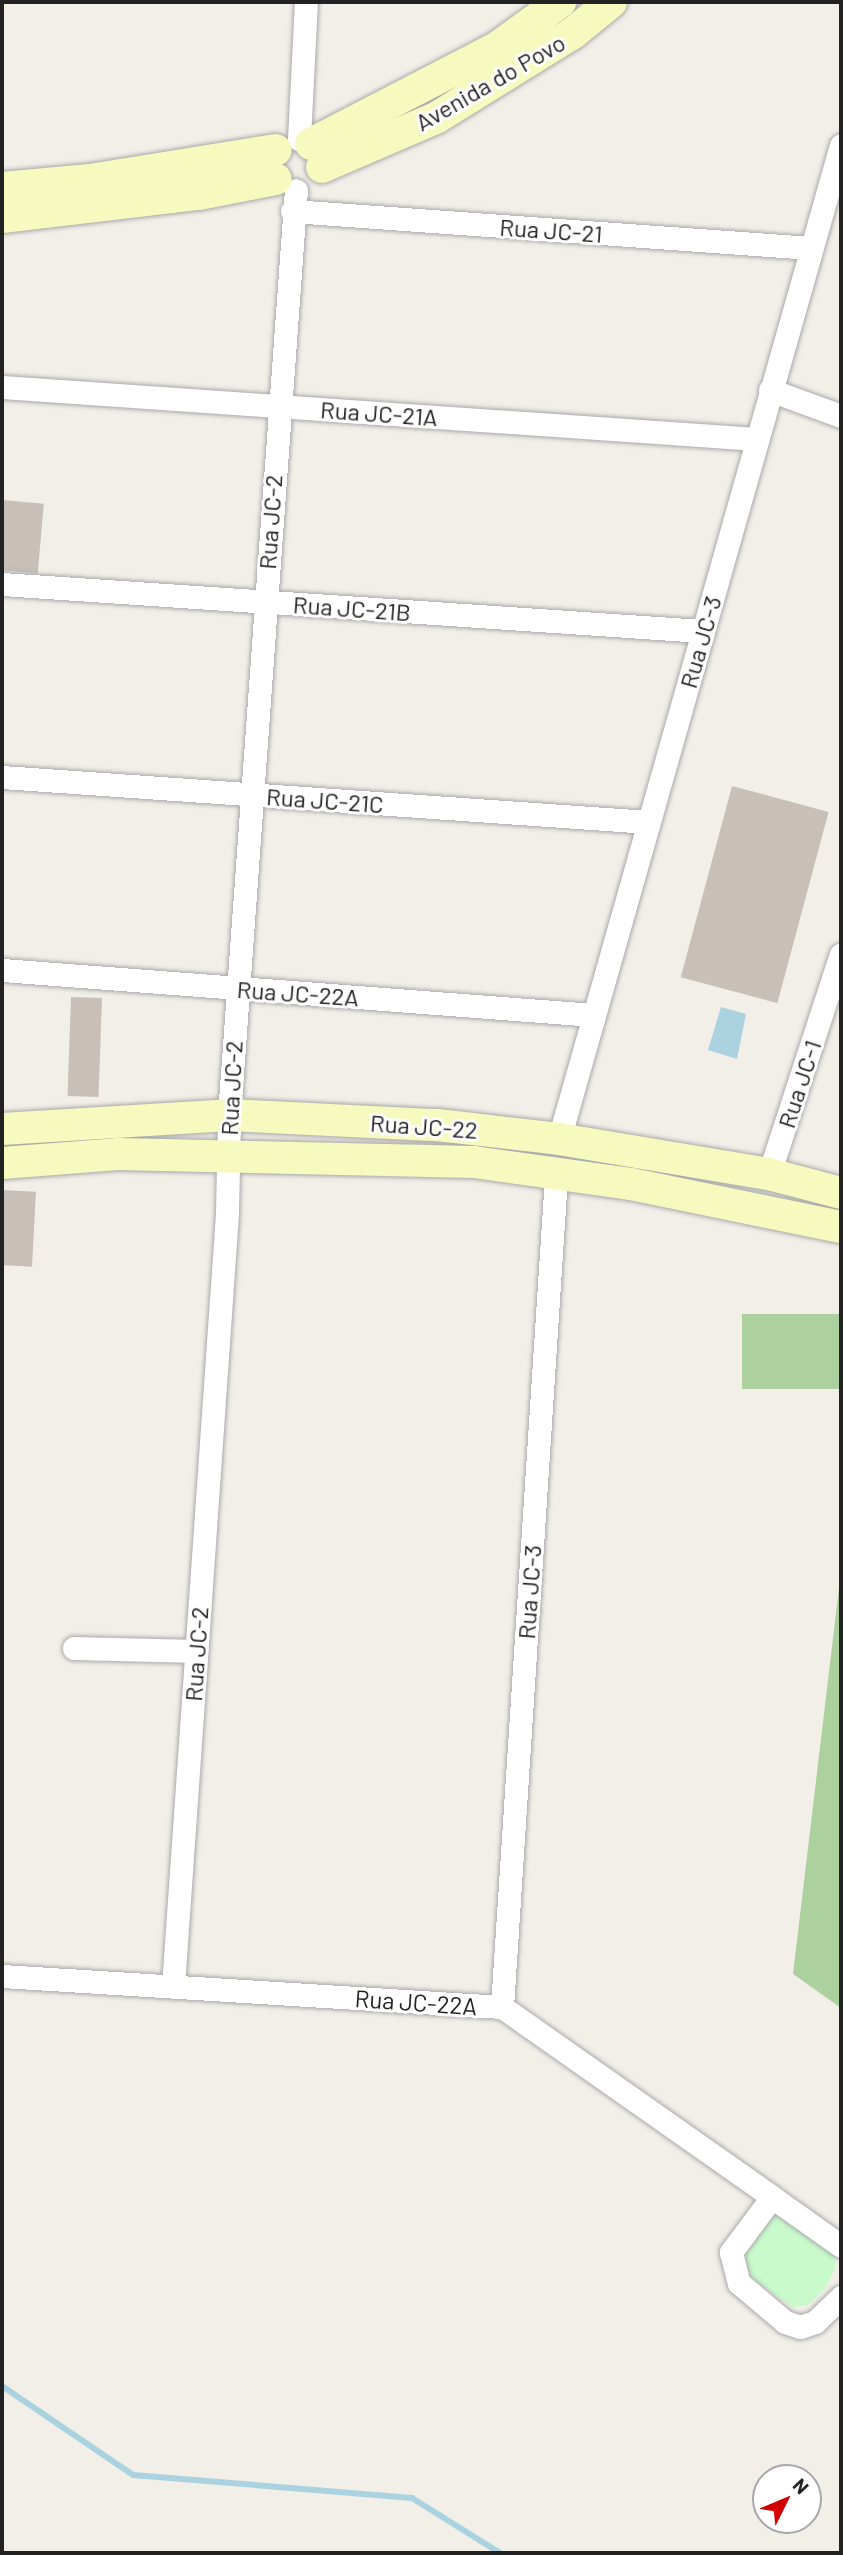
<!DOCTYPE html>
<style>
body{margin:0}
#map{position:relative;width:843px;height:2555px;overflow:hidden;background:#f2efe9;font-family:Barlow,sans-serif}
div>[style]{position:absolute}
.forest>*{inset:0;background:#add19e;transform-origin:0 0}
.park>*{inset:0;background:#c8facc}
.water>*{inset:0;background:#aad3df}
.stream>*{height:6px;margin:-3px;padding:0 3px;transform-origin:3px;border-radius:3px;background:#aad3df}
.building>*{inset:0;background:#c7bfb8;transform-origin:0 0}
.roads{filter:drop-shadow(0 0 2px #a9a9a9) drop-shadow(0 0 2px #a9a9a9)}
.street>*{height:23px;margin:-11.5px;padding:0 11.5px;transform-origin:11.5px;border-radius:11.5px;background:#fff}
.secondary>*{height:32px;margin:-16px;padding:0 16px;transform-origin:16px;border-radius:16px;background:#f7fabf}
span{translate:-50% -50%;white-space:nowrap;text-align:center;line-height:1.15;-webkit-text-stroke:6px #fff;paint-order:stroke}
.street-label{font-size:24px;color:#222}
.frame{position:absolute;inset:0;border:4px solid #222;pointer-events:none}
.north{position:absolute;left:752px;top:2464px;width:70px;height:70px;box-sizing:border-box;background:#fff;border:2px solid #a7a7a7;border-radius:50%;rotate:47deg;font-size:19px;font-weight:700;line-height:28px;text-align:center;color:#222}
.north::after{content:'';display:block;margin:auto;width:24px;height:32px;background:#d40000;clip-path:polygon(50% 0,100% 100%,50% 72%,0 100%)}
</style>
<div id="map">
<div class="forest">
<div style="left:742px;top:1314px;width:99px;height:75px"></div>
<div style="clip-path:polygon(841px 1571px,841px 2008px,793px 1974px)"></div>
</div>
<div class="park">
<div style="clip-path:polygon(781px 2214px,835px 2252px,835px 2269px,825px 2289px,808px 2305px,792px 2307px,747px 2275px,741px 2258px,763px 2221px)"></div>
</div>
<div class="water">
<div style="clip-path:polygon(721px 1007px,746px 1014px,737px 1059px,708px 1050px)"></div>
</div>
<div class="stream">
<div style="left:2px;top:2386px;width:158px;rotate:34.2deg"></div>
<div style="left:133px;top:2475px;width:280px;rotate:4.7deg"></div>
<div style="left:412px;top:2498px;width:104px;rotate:32deg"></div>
</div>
<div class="building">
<div style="left:2px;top:500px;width:42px;height:70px;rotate:5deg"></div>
<div style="left:732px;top:786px;width:100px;height:198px;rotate:15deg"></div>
<div style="left:71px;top:997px;width:31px;height:99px;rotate:2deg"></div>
<div style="left:2px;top:1190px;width:34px;height:75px;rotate:3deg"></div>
</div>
<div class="roads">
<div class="street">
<div style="left:299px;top:139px;width:137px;rotate:-87.1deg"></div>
<div style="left:292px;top:211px;width:520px;rotate:4.08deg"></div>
<div style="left:2px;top:387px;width:757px;rotate:3.94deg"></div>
<div style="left:770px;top:390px;width:76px;rotate:20.1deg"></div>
<div style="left:2px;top:584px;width:703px;rotate:3.84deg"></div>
<div style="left:2px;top:777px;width:648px;rotate:3.98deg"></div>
<div style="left:2px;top:970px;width:594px;rotate:4.35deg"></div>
<div style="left:559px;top:1139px;width:1033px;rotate:-74.16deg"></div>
<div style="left:769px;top:1174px;width:231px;rotate:-71.9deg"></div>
<div style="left:74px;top:1648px;width:122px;rotate:1.4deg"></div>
<div style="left:2px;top:1976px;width:501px;rotate:3.55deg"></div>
<div style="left:502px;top:2007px;width:330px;rotate:35.1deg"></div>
<div style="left:173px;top:1986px;width:775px;rotate:-86deg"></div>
<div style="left:227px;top:1213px;width:98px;rotate:-88.8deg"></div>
<div style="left:229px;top:1115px;width:927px;rotate:-85.86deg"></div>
<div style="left:502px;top:2007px;width:833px;rotate:-86.28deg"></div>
<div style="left:841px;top:2246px;width:85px;rotate:-144.6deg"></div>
<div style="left:772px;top:2197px;width:69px;rotate:126.7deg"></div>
<div style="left:731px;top:2252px;width:32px;rotate:76deg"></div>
<div style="left:739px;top:2283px;width:60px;rotate:40.3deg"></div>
<div style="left:785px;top:2322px;width:16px;rotate:18deg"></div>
<div style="left:800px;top:2327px;width:16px;rotate:-18deg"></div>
<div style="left:815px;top:2322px;width:36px;rotate:-44deg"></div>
</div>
<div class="secondary">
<div style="left:311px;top:144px;width:211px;rotate:-27.4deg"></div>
<div style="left:498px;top:47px;width:77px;rotate:-36deg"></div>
<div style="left:322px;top:167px;width:124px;rotate:-23.3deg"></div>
<div style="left:436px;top:118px;width:161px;rotate:-31.8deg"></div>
<div style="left:573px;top:33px;width:49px;rotate:-39.2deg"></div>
<div style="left:2px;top:188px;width:88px;rotate:-5.2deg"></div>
<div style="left:90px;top:180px;width:188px;rotate:-9.2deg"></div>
<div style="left:2px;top:217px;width:198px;rotate:-6.7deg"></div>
<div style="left:199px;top:194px;width:78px;rotate:-11deg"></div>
<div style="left:2px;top:1129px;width:227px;rotate:-3.5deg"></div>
<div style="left:229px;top:1115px;width:208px;rotate:2.8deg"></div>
<div style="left:437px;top:1125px;width:123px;rotate:6.5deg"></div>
<div style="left:559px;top:1139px;width:213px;rotate:9.5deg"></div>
<div style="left:769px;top:1174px;width:74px;rotate:14.8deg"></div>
<div style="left:2px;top:1163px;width:116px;rotate:-4.4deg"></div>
<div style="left:118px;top:1154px;width:356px;rotate:1.3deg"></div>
<div style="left:474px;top:1162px;width:159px;rotate:8deg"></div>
<div style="left:631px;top:1184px;width:214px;rotate:11.6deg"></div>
</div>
</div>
<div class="street-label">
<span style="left:490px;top:82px;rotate:-30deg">Avenida do Povo</span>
<span style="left:551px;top:230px;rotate:4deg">Rua JC-21</span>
<span style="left:379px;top:413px;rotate:4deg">Rua JC-21A</span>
<span style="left:270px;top:522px;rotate:-86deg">Rua JC-2</span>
<span style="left:352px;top:608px;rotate:4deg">Rua JC-21B</span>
<span style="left:700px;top:642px;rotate:-74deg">Rua JC-3</span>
<span style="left:325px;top:800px;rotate:4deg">Rua JC-21C</span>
<span style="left:298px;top:993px;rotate:4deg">Rua JC-22A</span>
<span style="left:799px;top:1084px;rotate:-72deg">Rua JC-1</span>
<span style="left:231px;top:1088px;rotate:-87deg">Rua JC-2</span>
<span style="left:424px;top:1126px;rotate:4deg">Rua JC-22</span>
<span style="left:529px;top:1592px;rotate:-86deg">Rua JC-3</span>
<span style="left:196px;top:1654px;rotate:-86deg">Rua JC-2</span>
<span style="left:416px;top:2002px;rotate:4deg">Rua JC-22A</span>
</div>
<div class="frame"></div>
<div class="north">N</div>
</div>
